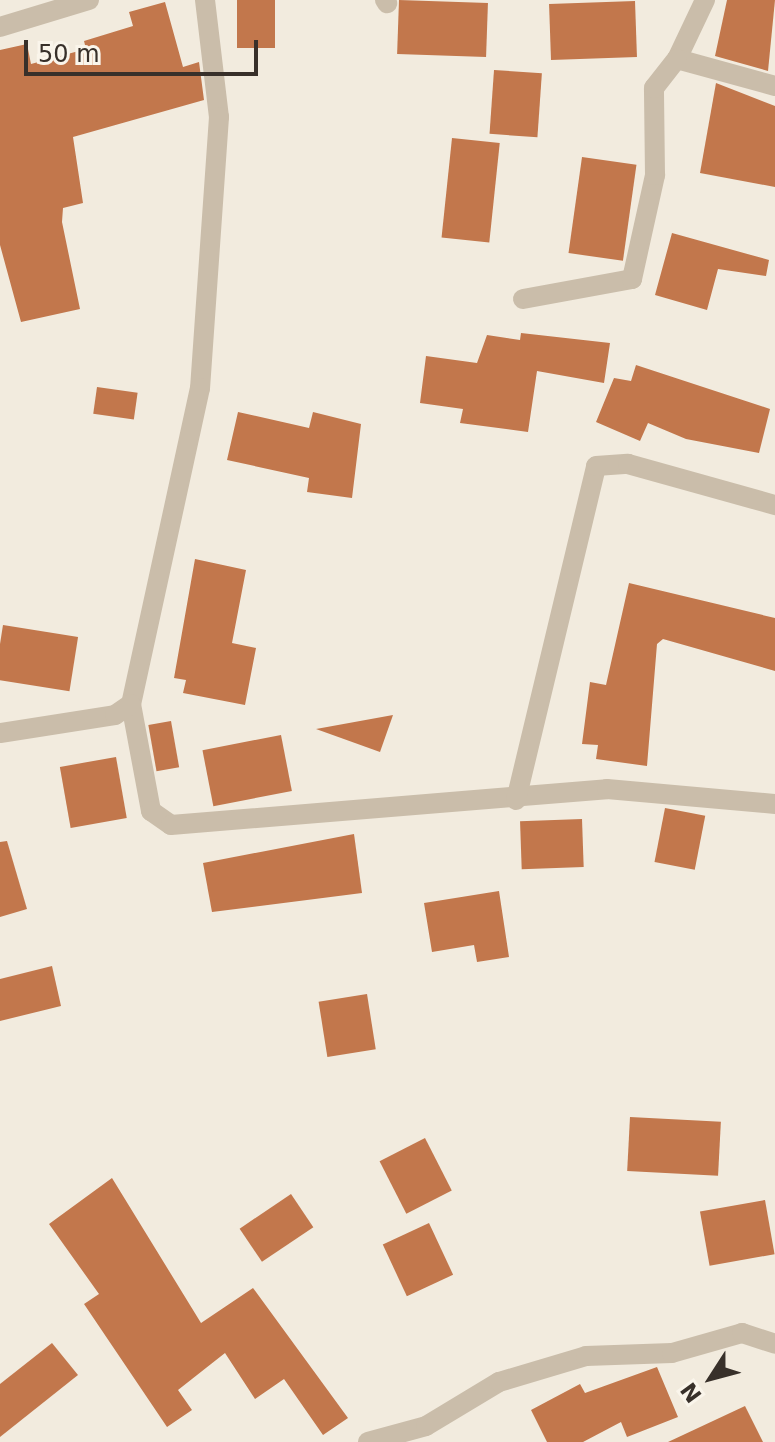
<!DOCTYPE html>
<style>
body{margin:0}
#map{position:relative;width:775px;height:1442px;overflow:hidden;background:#f2ebde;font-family:"DejaVu Sans",sans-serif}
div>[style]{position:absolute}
.building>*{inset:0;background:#c2774c;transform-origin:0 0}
.minor>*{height:20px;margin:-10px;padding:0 10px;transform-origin:10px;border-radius:10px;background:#cabdaa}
span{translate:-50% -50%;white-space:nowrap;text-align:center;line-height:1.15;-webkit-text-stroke:7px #faf5eb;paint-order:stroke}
.north{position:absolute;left:671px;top:1338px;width:80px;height:80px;-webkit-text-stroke:6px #faf5eb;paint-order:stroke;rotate:234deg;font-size:22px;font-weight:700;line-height:32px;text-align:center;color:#38302a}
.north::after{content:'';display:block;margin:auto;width:28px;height:36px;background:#38302a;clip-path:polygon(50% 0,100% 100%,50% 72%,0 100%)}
.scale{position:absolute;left:24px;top:40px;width:234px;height:36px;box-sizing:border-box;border:4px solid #38302a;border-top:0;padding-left:10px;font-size:24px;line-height:28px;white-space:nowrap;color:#38302a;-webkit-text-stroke:6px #faf5eb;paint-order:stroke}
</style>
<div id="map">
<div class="building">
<div style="left:237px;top:0;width:38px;height:48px"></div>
<div style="left:399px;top:0;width:89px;height:54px;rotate:2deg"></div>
<div style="clip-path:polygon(727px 0,775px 0,768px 71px,715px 56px)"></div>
<div style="left:635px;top:1px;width:56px;height:86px;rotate:88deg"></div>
<div style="clip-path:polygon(165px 2px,183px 67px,199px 62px,204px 100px,73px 137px,83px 203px,63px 208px,62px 222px,80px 309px,21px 322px,0 245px,0 50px,27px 44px,31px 64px,86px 49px,84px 41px,133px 26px,129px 12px)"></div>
<div style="left:494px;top:70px;width:48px;height:64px;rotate:4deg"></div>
<div style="clip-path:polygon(716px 83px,775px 106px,775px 187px,700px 173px)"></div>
<div style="left:452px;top:138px;width:48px;height:100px;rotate:6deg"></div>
<div style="left:582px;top:157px;width:55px;height:97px;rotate:8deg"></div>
<div style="clip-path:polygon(672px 233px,769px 260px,766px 276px,718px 269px,707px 310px,655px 295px)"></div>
<div style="clip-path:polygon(521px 333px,610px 343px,604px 383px,537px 371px,528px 432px,460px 423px,463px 409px,420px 403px,426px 356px,477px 363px,487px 335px,520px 340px)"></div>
<div style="clip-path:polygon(636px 365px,770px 409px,759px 453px,686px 439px,648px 423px,640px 441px,596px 422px,614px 378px,631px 381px)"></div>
<div style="left:97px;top:387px;width:41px;height:27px;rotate:8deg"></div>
<div style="clip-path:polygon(238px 412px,309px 428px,313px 412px,361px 424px,352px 498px,307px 492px,309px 478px,227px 460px)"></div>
<div style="clip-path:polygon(195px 559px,246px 570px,232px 643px,256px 648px,245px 705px,183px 693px,186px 680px,174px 678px)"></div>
<div style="clip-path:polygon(629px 583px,775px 618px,775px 671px,663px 639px,657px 644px,647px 766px,596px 759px,598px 745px,582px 744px,590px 682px,606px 685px)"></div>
<div style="left:3px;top:625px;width:76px;height:55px;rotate:9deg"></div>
<div style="clip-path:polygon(393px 715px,380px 752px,316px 729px)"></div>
<div style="left:171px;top:721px;width:47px;height:23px;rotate:80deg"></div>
<div style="left:281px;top:735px;width:57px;height:80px;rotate:79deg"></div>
<div style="left:116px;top:757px;width:62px;height:57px;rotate:80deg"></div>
<div style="left:665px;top:808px;width:41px;height:55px;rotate:11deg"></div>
<div style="left:582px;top:819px;width:48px;height:62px;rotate:88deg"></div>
<div style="clip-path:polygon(354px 834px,362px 893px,212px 912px,203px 863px)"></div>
<div style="clip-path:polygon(7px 841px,27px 909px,0 917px,0 842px)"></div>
<div style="clip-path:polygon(499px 891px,509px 957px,477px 962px,474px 945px,432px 952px,424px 903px)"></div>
<div style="clip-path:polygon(52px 966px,61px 1006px,0 1021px,0 979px)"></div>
<div style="left:367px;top:994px;width:56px;height:49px;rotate:81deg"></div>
<div style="left:630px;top:1117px;width:91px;height:54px;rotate:3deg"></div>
<div style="left:425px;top:1138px;width:59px;height:51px;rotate:63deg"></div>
<div style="clip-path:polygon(112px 1178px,201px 1323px,253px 1288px,348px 1418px,323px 1435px,284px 1379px,255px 1399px,225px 1353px,178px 1390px,192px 1410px,167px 1427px,84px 1304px,99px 1294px,49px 1224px)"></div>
<div style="left:291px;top:1194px;width:40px;height:62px;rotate:56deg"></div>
<div style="left:765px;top:1200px;width:55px;height:66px;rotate:80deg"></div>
<div style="left:429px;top:1223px;width:57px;height:51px;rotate:65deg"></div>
<div style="clip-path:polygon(52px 1343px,78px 1375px,0 1437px,0 1384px)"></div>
<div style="clip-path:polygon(657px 1367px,678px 1417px,627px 1437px,621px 1422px,583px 1442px,547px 1442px,531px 1410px,580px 1384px,585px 1393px)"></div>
<div style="clip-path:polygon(745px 1406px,763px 1442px,668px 1442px)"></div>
</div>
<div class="minor">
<div style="left:205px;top:0;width:118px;rotate:83.2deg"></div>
<div style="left:219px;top:117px;width:272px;rotate:94deg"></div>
<div style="left:200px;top:388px;width:323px;rotate:102.3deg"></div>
<div style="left:131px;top:704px;width:109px;rotate:79.4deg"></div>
<div style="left:151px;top:811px;width:24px;rotate:35deg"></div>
<div style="left:171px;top:825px;width:437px;rotate:-4.7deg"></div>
<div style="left:607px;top:789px;width:169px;rotate:5.1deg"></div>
<div style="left:385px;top:0;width:4px;rotate:56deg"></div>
<div style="left:705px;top:0;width:65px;rotate:115.4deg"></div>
<div style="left:677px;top:59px;width:102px;rotate:15.4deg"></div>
<div style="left:0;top:27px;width:93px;rotate:-16.9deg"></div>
<div style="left:523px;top:299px;width:111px;rotate:-10.4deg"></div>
<div style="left:632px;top:279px;width:107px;rotate:-77.5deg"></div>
<div style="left:655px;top:175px;width:87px;rotate:-90.7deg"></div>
<div style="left:654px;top:88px;width:37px;rotate:-52deg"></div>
<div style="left:0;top:733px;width:116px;rotate:-8.9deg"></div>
<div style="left:115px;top:715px;width:19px;rotate:-35deg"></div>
<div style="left:516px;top:800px;width:343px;rotate:-76.5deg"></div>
<div style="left:596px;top:466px;width:32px;rotate:-4deg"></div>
<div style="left:628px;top:464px;width:153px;rotate:15.6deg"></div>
<div style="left:368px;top:1442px;width:60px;rotate:-15.4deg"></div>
<div style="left:426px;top:1426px;width:85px;rotate:-31.1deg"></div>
<div style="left:499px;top:1382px;width:91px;rotate:-16.6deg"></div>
<div style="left:586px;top:1356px;width:86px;rotate:-2deg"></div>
<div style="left:672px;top:1353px;width:73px;rotate:-15.9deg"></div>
<div style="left:742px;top:1333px;width:35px;rotate:18deg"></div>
</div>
<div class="north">N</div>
<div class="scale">50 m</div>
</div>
